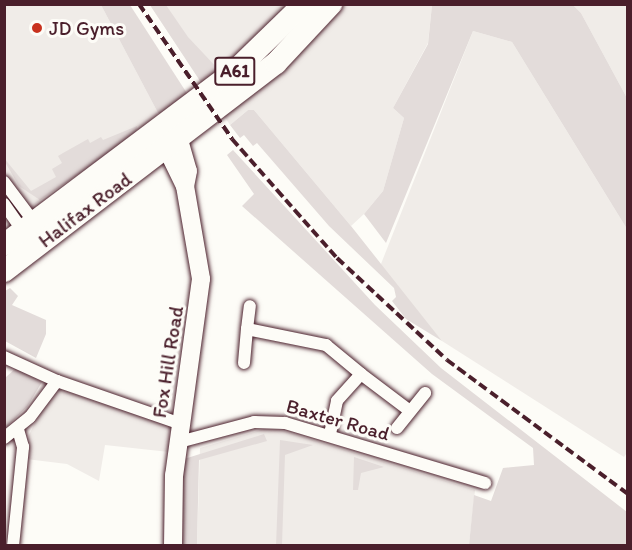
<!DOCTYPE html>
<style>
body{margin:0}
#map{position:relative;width:632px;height:550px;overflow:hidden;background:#fdfcf7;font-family:Itim,sans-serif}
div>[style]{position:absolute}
.built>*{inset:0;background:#f0ece8}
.green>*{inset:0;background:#e3dcda}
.roads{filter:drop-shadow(0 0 2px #4a1f2b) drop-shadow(0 0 2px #4a1f2b)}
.street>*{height:12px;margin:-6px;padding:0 6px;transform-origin:6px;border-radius:6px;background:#fdfcf7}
.secondary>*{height:18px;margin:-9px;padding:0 9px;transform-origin:9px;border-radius:9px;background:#fdfcf7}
.highway>*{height:22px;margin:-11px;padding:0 11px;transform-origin:11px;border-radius:11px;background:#fdfcf7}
.rail>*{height:4px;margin-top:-2px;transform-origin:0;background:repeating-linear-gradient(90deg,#4a1f2b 0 9px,transparent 0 13.5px)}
.dots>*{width:16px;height:16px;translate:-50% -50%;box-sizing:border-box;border:3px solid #fdfcf7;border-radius:50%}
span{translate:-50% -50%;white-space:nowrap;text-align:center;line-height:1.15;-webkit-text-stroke:6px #fdfcf7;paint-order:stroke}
.shield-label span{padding:2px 4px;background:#fdfcf7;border:2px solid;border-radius:4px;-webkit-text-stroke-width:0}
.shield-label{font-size:18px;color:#4a1f2b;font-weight:700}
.poi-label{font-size:20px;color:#4a1f2b}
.left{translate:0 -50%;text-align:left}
.street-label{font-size:20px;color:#4a1f2b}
.frame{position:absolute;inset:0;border:6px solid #4a1f2b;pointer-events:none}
</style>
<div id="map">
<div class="built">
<div style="clip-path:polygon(5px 5px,101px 5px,158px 113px,140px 132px,35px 204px,5px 230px)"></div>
<div style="clip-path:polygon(150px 5px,432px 5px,428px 43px,393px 108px,404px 118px,383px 191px,364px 214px,351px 226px,254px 110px,248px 110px,230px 125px)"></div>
<div style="clip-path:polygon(573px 5px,627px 5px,627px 98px,581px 13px)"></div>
<div style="clip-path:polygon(473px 31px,512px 42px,627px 229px,628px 451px,624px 457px,442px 341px,379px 269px)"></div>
<div style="clip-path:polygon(60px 389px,169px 425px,169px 452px,105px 445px,99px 481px,67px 464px,26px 459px,29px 435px,43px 407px)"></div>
<div style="clip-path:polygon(264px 429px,280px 430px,475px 490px,469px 545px,197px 546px,200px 448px)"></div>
</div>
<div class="green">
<div style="clip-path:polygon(101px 5px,130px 5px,190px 98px,170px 113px,158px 113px)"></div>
<div style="clip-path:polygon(150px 5px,166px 5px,188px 37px,220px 71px,202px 84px)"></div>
<div style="clip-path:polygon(432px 5px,573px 5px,581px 13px,627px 98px,627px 229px,512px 42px,473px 31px,386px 243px,364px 214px,383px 191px,404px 118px,393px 108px,428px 44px)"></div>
<div style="clip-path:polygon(248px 110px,254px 110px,351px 226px,442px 341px,406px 319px,392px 301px,396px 297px,394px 288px,329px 226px,257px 143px,253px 146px,244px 135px,240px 138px,230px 125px)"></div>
<div style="clip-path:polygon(137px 126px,136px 135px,40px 200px,19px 186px,5px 162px,4px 158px,31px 191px,56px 177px,52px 169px,62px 163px,58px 156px,63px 153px,88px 139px,90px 143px,101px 137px,103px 140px)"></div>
<div style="clip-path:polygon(233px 150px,375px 305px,441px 368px,627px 512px,627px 545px,469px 545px,474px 495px,491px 501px,503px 468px,534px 465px,533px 448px,432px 374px,242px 206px,254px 194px,227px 155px)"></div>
<div style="clip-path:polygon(10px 288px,18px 296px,12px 305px,46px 320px,46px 334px,36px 358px,5px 341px,5px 291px)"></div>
<div style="clip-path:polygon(16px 368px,42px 382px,27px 407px,5px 428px,5px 378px)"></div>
<div style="clip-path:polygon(264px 434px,267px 441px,199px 460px,197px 545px,179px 545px,184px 459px)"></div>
<div style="clip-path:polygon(280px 440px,313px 445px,285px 455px,282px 545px,276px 546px)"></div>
<div style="clip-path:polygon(354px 457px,384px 467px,361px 473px,358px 490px,353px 490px)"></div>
</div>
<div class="roads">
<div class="street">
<div style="left:4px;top:182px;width:50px;rotate:53.1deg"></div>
<div style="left:4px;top:204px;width:33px;rotate:55deg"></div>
<div style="left:247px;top:329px;width:23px;rotate:-83deg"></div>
<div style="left:4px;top:357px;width:58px;rotate:24.4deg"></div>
<div style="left:57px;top:381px;width:131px;rotate:19.1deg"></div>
<div style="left:244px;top:363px;width:34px;rotate:-85deg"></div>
<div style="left:247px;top:329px;width:81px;rotate:11.4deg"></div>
<div style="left:326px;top:345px;width:45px;rotate:39.6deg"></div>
<div style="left:361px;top:374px;width:36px;rotate:132deg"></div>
<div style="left:337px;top:401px;width:35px;rotate:102deg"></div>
<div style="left:361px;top:374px;width:61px;rotate:37.1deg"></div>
<div style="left:397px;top:428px;width:45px;rotate:-51.3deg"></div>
<div style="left:4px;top:438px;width:33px;rotate:-39deg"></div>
<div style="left:30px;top:417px;width:45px;rotate:-53.1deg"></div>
<div style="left:179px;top:442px;width:78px;rotate:-14.9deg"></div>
<div style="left:254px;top:422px;width:31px;rotate:2deg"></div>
<div style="left:285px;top:423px;width:209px;rotate:16.7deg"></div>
<div style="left:13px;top:546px;width:100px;rotate:-84.2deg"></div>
<div style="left:23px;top:447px;width:19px;rotate:-106deg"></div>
</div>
<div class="secondary">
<div style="left:179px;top:140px;width:32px;rotate:74deg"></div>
<div style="left:188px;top:171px;width:15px;rotate:101deg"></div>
<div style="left:167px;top:149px;width:41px;rotate:64.1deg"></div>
<div style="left:185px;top:186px;width:94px;rotate:80.2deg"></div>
<div style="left:201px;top:279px;width:198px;rotate:97.8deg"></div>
<div style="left:174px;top:475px;width:71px;rotate:90.8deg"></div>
</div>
<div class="highway">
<div style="left:4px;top:245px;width:289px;rotate:-37deg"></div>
<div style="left:235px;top:71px;width:96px;rotate:-44.2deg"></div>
<div style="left:4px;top:271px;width:342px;rotate:-37.4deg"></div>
<div style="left:276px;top:63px;width:81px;rotate:-47deg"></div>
</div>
</div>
<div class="rail">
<div style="left:139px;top:4px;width:164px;rotate:55.4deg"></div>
<div style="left:232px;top:139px;width:159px;rotate:48.6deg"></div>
<div style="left:337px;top:258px;width:150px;rotate:42.8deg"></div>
<div style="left:447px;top:360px;width:225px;rotate:36.5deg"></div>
</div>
<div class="dots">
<div style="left:37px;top:28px;background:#c8321e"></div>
</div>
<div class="shield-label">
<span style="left:235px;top:71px">A61</span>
</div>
<div class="poi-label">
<span class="left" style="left:49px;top:28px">JD Gyms</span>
</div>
<div class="street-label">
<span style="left:85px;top:210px;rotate:-37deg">Halifax Road</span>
<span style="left:168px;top:362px;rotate:-81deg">Fox Hill Road</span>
<span style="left:338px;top:420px;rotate:16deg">Baxter Road</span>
</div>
<div class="frame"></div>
</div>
